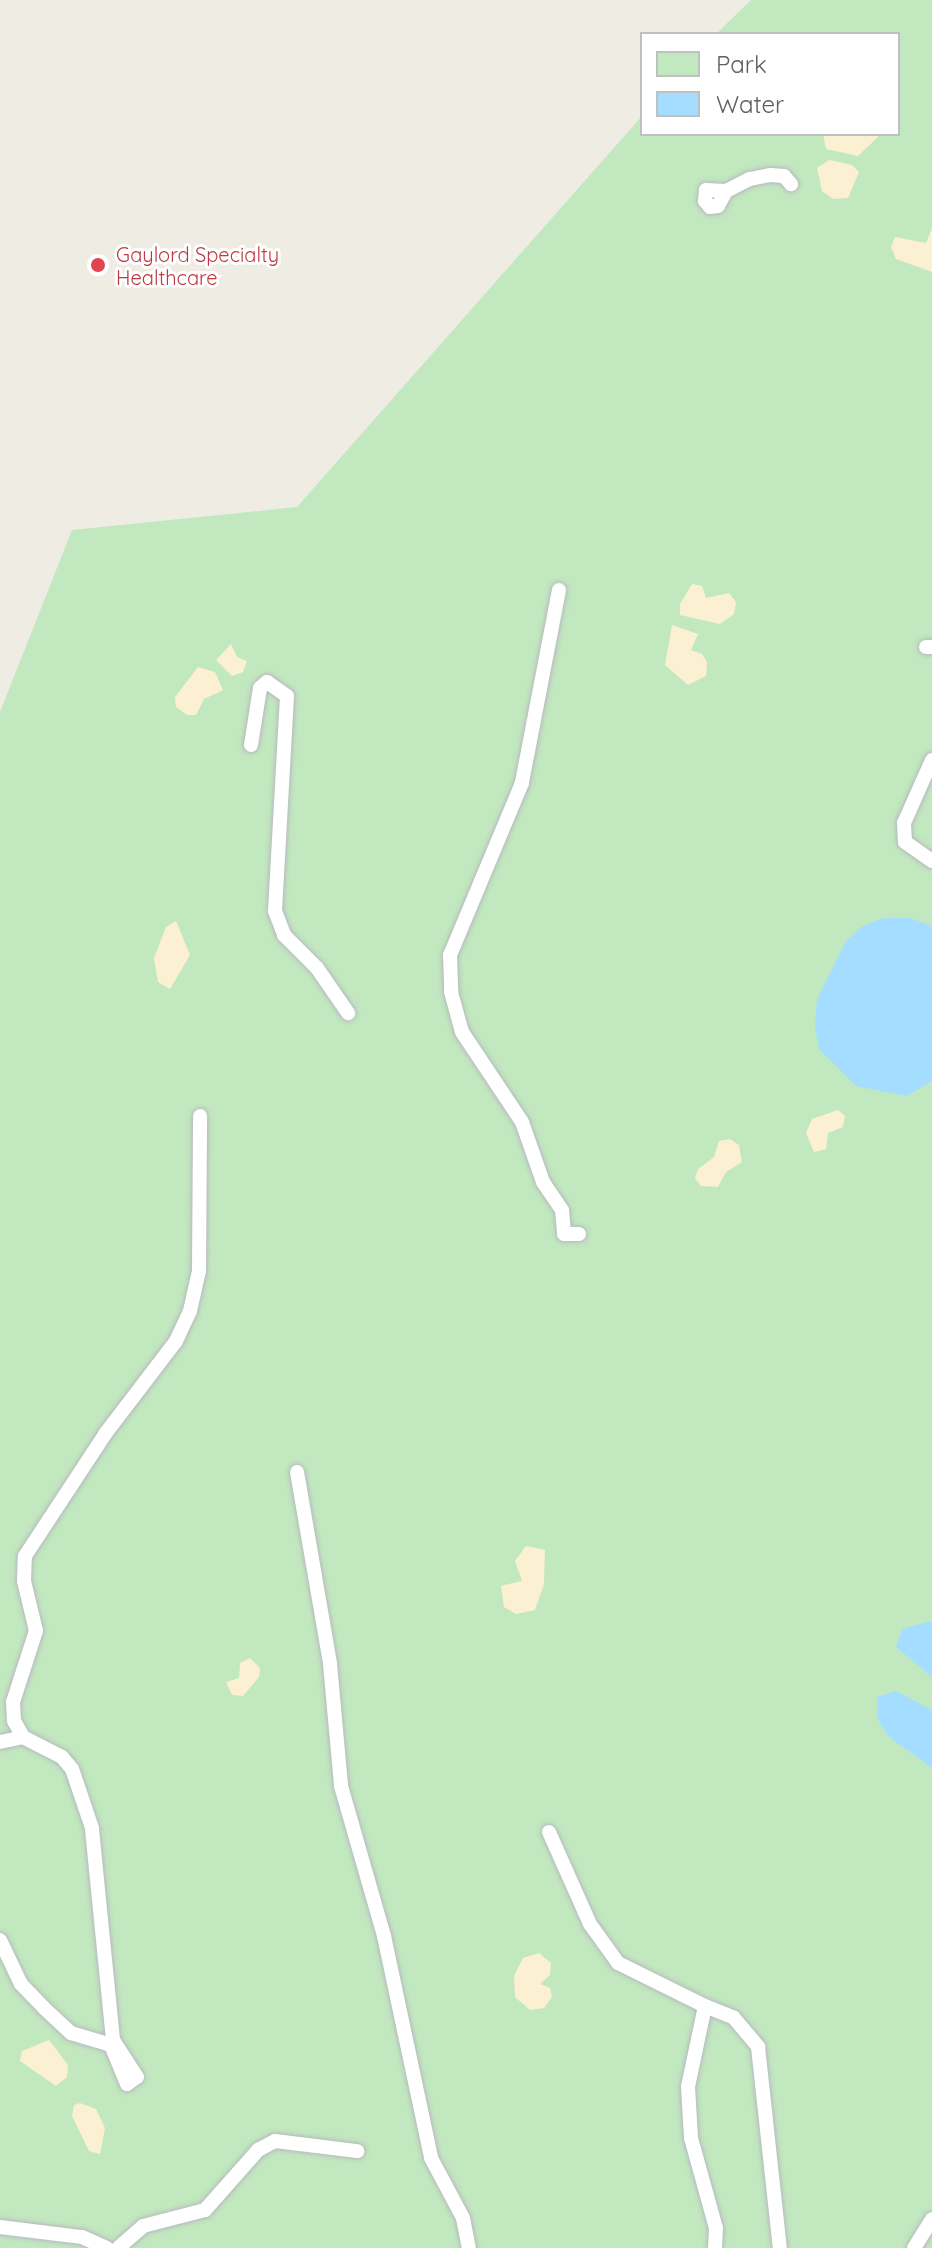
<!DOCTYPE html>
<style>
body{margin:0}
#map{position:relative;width:932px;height:2248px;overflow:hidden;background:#efece4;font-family:Quicksand,sans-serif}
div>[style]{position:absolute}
.green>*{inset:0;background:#c2e8bf}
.sand>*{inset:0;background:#fcf0d2}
.water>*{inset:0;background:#a4ddff}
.roads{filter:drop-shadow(0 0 2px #b7babf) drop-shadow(0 0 2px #b7babf)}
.lane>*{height:14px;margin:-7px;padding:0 7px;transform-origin:7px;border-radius:7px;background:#fff}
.dots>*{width:22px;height:22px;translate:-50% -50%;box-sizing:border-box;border:4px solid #fff;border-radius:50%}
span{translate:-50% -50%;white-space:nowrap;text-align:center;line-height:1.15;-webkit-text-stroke:6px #fff;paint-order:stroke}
.health-label{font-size:20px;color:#be3a42}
.left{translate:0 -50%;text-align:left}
.legend{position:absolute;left:640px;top:32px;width:260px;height:104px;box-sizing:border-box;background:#fff;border:2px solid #bec0c1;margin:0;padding:10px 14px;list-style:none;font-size:24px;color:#5c6165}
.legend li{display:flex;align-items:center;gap:16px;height:40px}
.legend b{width:40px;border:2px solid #bec0c1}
</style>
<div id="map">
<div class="green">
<div style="clip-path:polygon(751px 0,932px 0,932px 2248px,0 2248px,0 712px,72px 530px,297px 507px,642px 116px,642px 134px,898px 134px,898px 34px,716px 34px)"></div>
</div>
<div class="sand">
<div style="clip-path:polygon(823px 134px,879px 134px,879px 136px,858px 156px,826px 149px)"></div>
<div style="clip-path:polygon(829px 160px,852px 165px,859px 172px,848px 198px,833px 199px,822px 191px,817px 168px)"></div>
<div style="clip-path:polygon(932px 228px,932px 272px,896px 259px,891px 247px,895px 237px,926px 243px)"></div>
<div style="clip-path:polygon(692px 584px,702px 586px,706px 598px,729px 593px,736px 602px,734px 614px,720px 624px,680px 615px,680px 604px)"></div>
<div style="clip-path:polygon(672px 625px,698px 634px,691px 650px,702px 654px,707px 662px,706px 676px,688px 685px,665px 665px)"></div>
<div style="clip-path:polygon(231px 644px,237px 657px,247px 661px,243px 672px,232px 676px,216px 660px)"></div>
<div style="clip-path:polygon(198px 667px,215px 672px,223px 690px,204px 699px,196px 715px,187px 715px,176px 707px,175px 697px)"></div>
<div style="clip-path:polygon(176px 921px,190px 955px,170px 989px,158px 982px,154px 958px,166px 927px)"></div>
<div style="clip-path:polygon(838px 1110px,845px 1116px,843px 1127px,828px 1133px,826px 1149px,814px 1152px,806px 1133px,812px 1119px)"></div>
<div style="clip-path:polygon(730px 1139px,739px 1145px,742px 1162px,726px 1172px,718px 1187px,701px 1186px,695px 1178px,698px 1169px,714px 1157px,719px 1141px)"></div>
<div style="clip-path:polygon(526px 1546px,545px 1550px,544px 1584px,535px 1610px,516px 1614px,504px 1607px,501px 1586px,522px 1581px,515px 1561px)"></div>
<div style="clip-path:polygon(250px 1658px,260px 1668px,259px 1677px,243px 1696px,232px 1695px,226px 1682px,239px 1678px,240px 1663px)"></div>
<div style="clip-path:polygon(539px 1953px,551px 1963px,550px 1975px,540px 1984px,550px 1988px,552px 1997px,544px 2008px,530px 2010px,515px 1997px,514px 1976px,523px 1958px)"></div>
<div style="clip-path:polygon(49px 2040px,68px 2065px,67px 2077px,56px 2086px,20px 2061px,22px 2051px)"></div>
<div style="clip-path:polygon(80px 2103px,96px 2109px,105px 2128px,100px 2154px,89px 2151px,72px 2116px,74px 2105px)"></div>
</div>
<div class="water">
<div style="clip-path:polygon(884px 918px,910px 918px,932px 926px,932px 1081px,907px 1096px,856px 1086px,819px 1049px,815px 1029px,817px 999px,846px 941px,863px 926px)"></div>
<div style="clip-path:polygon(932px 1621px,932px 1677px,896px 1647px,902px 1629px)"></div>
<div style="clip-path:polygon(896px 1691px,932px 1710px,932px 1768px,889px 1737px,877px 1718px,877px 1697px)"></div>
</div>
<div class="roads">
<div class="lane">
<div style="left:726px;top:191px;width:17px;rotate:118deg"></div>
<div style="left:718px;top:206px;width:8px;rotate:173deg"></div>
<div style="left:710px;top:207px;width:8px;rotate:-130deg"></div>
<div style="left:705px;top:201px;width:11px;rotate:-85deg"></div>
<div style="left:706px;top:190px;width:20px;rotate:3deg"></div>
<div style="left:726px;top:191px;width:27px;rotate:-27deg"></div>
<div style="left:750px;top:179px;width:21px;rotate:-11deg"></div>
<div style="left:771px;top:175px;width:13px;rotate:4deg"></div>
<div style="left:784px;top:176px;width:11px;rotate:49deg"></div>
<div style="left:559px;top:590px;width:197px;rotate:100.9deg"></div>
<div style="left:522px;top:783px;width:186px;rotate:112.7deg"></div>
<div style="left:450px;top:955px;width:37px;rotate:88deg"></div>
<div style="left:451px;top:992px;width:41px;rotate:74.6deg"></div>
<div style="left:462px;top:1032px;width:108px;rotate:56.3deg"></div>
<div style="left:522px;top:1122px;width:64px;rotate:70.7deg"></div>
<div style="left:543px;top:1182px;width:34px;rotate:56deg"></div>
<div style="left:562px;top:1210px;width:24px;rotate:85deg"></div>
<div style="left:564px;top:1234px;width:15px"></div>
<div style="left:926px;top:647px;width:6px"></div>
<div style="left:251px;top:745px;width:58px;rotate:-81deg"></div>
<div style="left:260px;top:688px;width:9px;rotate:-41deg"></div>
<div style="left:267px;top:682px;width:24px;rotate:35deg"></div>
<div style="left:287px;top:696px;width:215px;rotate:93.2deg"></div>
<div style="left:275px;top:911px;width:26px;rotate:69deg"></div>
<div style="left:284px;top:935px;width:47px;rotate:45deg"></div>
<div style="left:317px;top:968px;width:55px;rotate:55.4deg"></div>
<div style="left:932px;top:760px;width:69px;rotate:114deg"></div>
<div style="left:904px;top:823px;width:19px;rotate:87deg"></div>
<div style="left:905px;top:842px;width:33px;rotate:35deg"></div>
<div style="left:297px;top:1472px;width:195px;rotate:80.2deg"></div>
<div style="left:330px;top:1664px;width:122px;rotate:84.8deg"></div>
<div style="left:341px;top:1786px;width:156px;rotate:74deg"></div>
<div style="left:384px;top:1936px;width:227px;rotate:78deg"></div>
<div style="left:431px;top:2158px;width:68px;rotate:61.9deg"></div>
<div style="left:463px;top:2218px;width:31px;rotate:79deg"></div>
<div style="left:0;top:1742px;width:24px;rotate:-12deg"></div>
<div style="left:549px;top:1832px;width:101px;rotate:66deg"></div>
<div style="left:590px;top:1924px;width:48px;rotate:54.3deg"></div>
<div style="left:618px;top:1963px;width:97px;rotate:26.3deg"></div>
<div style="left:705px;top:2006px;width:83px;rotate:101.9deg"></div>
<div style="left:688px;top:2087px;width:51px;rotate:86.6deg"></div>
<div style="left:691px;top:2138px;width:93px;rotate:74.5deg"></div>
<div style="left:716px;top:2228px;width:20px;rotate:93deg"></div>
<div style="left:0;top:1940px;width:49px;rotate:64.5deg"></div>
<div style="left:21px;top:1984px;width:33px;rotate:46deg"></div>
<div style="left:44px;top:2008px;width:37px;rotate:43deg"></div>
<div style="left:71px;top:2033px;width:42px;rotate:16.7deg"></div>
<div style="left:111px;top:2045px;width:42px;rotate:67.7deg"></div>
<div style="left:127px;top:2084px;width:12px;rotate:-35deg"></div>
<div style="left:137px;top:2077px;width:44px;rotate:-123deg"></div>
<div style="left:113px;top:2040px;width:213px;rotate:-95.7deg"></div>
<div style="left:92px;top:1828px;width:62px;rotate:-108.7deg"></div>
<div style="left:72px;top:1769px;width:16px;rotate:-130deg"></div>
<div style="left:62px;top:1757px;width:44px;rotate:-152.9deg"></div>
<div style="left:23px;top:1737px;width:18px;rotate:-119deg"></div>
<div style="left:14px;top:1721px;width:19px;rotate:-93deg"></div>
<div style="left:13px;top:1702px;width:75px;rotate:-72.1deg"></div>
<div style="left:36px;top:1631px;width:51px;rotate:-103.5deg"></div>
<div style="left:24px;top:1581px;width:25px;rotate:-88deg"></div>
<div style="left:25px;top:1556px;width:146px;rotate:-56.7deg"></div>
<div style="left:105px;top:1434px;width:117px;rotate:-52.6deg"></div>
<div style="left:176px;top:1341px;width:33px;rotate:-65deg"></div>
<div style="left:190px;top:1311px;width:41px;rotate:-77.3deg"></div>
<div style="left:199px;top:1271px;width:155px;rotate:-89.6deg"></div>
<div style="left:705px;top:2006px;width:31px;rotate:22deg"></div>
<div style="left:734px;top:2018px;width:38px;rotate:50deg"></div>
<div style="left:758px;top:2047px;width:202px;rotate:83.8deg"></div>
<div style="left:0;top:2227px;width:83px;rotate:7deg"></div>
<div style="left:82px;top:2237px;width:27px;rotate:24deg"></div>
<div style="left:118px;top:2248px;width:33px;rotate:-41deg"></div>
<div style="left:143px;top:2226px;width:64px;rotate:-14.5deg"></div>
<div style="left:205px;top:2210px;width:80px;rotate:-48.5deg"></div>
<div style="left:258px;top:2150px;width:19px;rotate:-28deg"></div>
<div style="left:275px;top:2141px;width:83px;rotate:7deg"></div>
<div style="left:914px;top:2248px;width:34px;rotate:-58deg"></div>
</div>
</div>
<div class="dots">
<div style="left:98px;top:265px;background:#e0444e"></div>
</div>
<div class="health-label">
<span class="left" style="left:116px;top:266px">Gaylord Specialty<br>Healthcare</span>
</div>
<ul class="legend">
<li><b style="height:22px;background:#c2e8bf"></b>Park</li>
<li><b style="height:22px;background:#a4ddff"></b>Water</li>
</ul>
</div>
